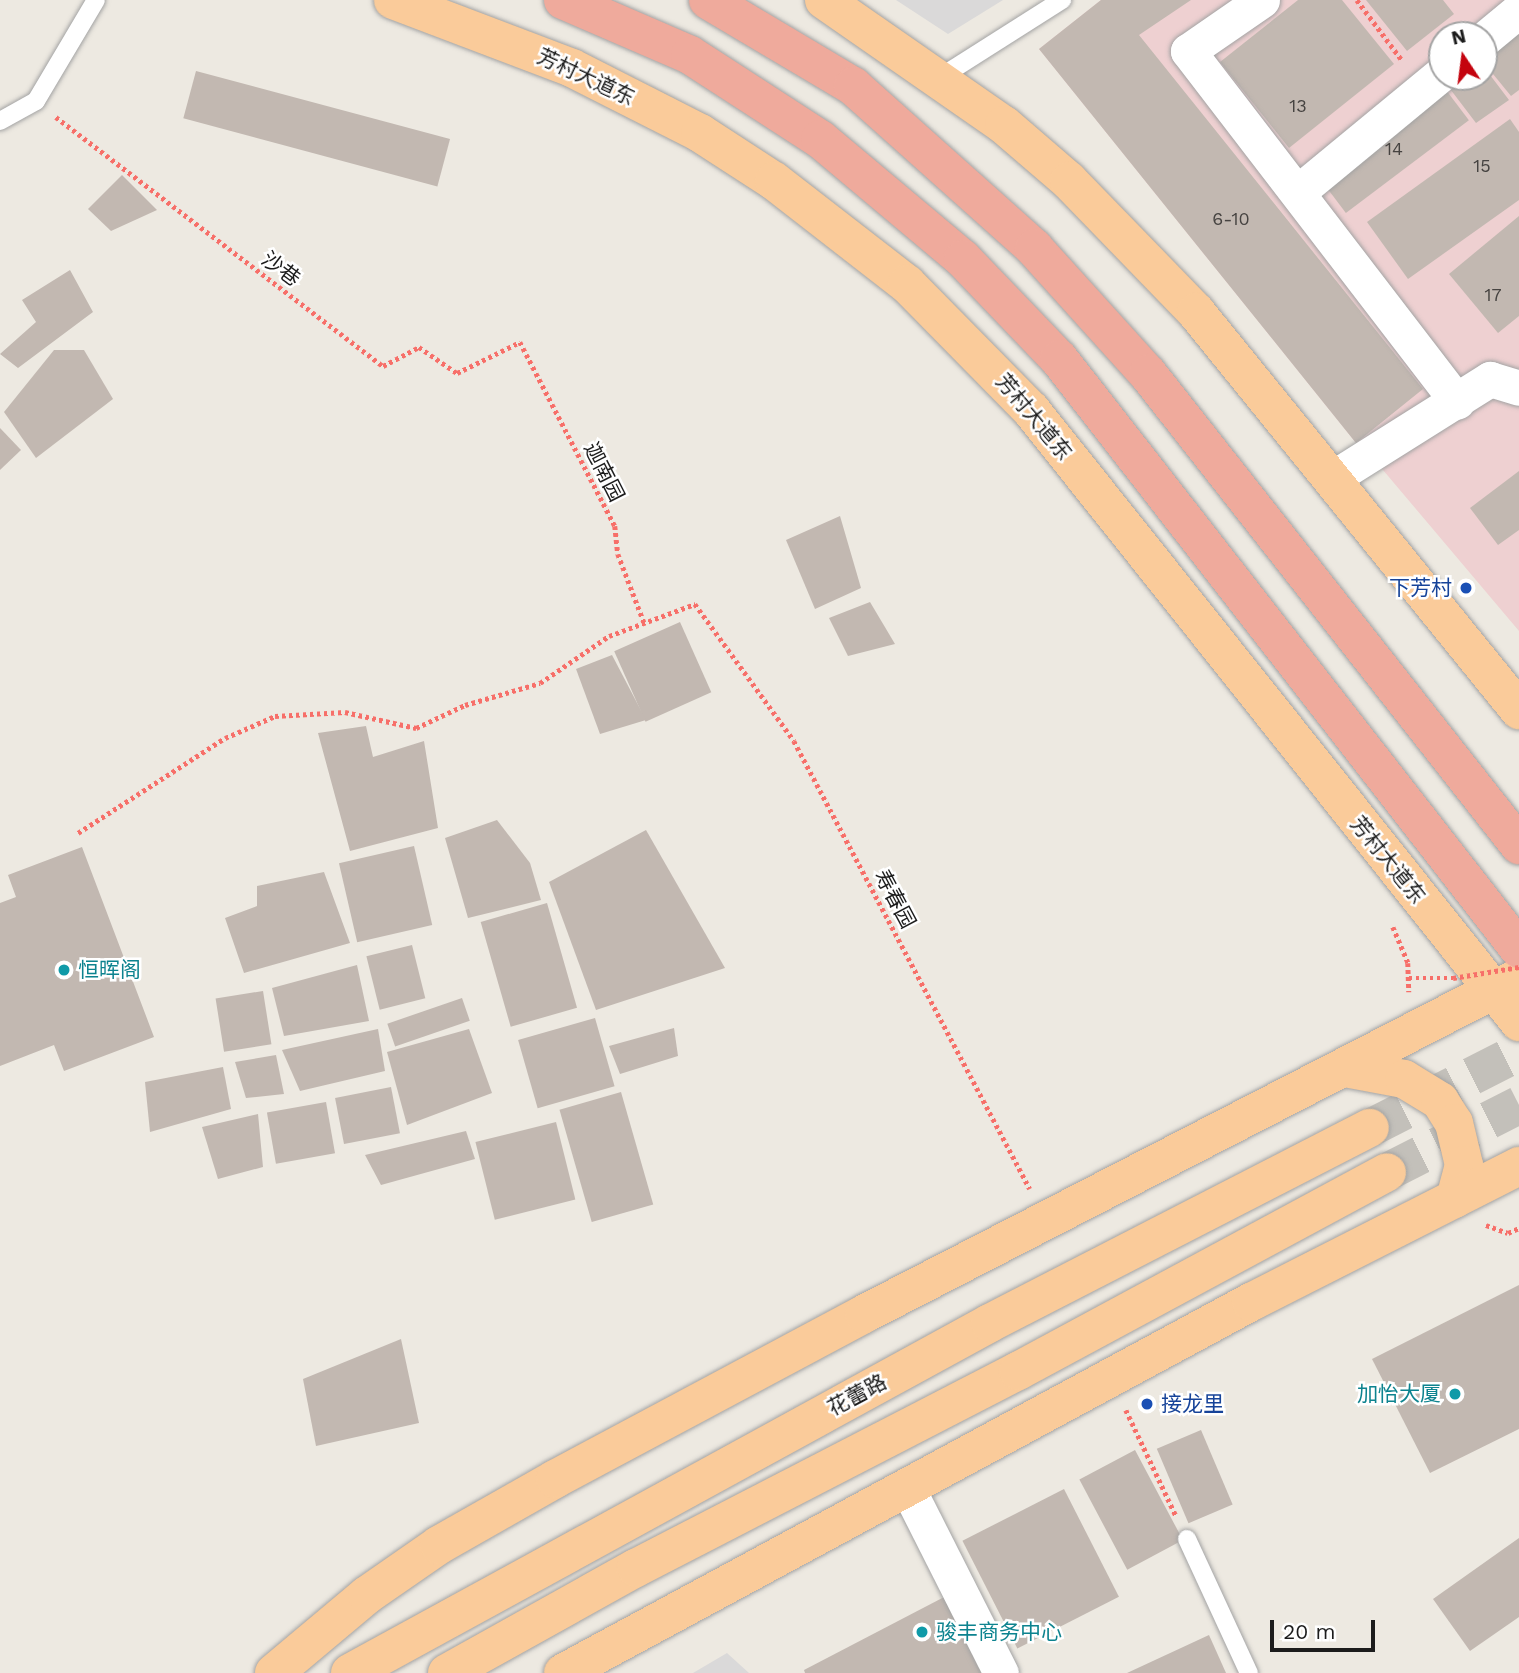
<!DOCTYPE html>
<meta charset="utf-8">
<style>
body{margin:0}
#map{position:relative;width:1519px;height:1673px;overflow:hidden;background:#ede9e1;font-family:"Work Sans","Noto Sans SC",sans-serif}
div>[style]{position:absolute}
.residential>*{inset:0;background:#dad9d9}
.commercial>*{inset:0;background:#eed0d1}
.building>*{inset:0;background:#c2b8b1;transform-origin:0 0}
.primary-tunnel>*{height:38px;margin-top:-19px;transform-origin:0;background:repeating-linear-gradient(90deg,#c3c0ba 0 38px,transparent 0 57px)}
.path>*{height:4.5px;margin-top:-2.25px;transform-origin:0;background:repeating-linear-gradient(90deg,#f76f69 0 3.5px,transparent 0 7px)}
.roads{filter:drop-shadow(0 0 2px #a3a3a3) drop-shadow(0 0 2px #a3a3a3)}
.service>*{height:18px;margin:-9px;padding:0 9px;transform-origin:9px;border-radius:9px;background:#fff}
.minor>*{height:35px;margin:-17.5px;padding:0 17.5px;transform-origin:17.5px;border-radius:17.5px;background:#fff}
.primary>*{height:38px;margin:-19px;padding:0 19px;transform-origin:19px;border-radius:19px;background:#facb9a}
.trunk>*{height:38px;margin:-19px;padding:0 19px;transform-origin:19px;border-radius:19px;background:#efaa9c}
.path-bridge>*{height:4.5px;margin-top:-2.25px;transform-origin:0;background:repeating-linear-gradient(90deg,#f76f69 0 3.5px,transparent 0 7px)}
.dots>*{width:19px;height:19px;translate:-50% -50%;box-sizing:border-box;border:4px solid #fff;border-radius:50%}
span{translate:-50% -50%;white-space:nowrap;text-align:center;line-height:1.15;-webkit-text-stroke:5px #fff;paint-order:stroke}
.number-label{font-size:18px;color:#464341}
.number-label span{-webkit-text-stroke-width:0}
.street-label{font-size:21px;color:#1c1c1c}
.transit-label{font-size:21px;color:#164399}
.right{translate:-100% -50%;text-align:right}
.left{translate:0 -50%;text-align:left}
.culture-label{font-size:21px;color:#0d838f}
.north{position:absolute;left:1428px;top:21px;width:70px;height:70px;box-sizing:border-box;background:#fff;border:2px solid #a4a4a4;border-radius:50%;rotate:347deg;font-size:19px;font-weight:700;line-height:28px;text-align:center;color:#1c1c1c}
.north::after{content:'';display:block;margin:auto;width:24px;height:32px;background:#c4030e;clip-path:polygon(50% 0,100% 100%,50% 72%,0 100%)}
.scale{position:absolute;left:1270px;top:1620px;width:105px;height:32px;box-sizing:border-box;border:4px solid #1c1c1c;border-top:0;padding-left:9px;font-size:21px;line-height:24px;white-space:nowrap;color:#1c1c1c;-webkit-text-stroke:5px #fff;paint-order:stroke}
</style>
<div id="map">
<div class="residential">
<div style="clip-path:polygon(896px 0,1003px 0,948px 34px)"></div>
<div style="clip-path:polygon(727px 1653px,749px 1673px,693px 1673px)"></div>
</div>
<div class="commercial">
<div style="clip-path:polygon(evenodd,1101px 0,1519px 0,1519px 631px,1372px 457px,1356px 443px,1039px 49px,1101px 0,1442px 35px,1484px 35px,1484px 77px,1442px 77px,1442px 35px)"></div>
</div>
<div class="building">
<div style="clip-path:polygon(1101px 0,1191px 0,1139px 35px,1423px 389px,1356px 443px,1039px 49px)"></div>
<div style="clip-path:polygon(1298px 0,1342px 0,1394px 64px,1289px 148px,1220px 62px)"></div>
<div style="clip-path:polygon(1366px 0,1443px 0,1454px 14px,1407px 51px)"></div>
<div style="clip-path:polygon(1519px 20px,1519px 90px,1511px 96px,1484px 63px,1484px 48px)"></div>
<div style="clip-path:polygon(1484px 67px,1509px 100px,1476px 123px,1441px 77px,1484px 77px)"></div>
<div style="left:196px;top:71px;width:263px;height:49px;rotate:15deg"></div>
<div style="left:1443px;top:86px;width:43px;height:154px;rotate:53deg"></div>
<div style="clip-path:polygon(1510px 119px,1519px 132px,1519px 200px,1408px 279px,1367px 222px)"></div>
<div style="clip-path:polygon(122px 175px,157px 210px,111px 231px,88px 209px)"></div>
<div style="clip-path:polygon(1519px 216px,1519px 316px,1498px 333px,1449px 274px)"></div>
<div style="clip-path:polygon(70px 270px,93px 312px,18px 368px,0 354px,36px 322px,22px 300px)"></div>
<div style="clip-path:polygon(54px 350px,84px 350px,113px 399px,36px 458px,4px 412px)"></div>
<div style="clip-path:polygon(0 428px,21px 450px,0 470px)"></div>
<div style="clip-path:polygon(1519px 471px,1519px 530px,1498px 545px,1470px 508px)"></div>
<div style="clip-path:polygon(840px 516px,861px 588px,815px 609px,786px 540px)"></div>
<div style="clip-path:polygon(870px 602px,895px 644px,848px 656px,829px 618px)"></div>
<div style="left:680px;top:622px;width:77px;height:72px;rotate:66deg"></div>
<div style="clip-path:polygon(612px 655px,646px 720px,600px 734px,576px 669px)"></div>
<div style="clip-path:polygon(366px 726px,373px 757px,424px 741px,438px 828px,350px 851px,318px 733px)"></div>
<div style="clip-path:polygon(497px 820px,530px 863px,541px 900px,468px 918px,445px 838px)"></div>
<div style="clip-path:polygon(646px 830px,725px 968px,596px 1010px,549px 882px)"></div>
<div style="left:414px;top:846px;width:81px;height:77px;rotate:77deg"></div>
<div style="clip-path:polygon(82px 847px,154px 1037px,64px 1071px,54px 1045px,0 1066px,0 903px,16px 897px,8px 875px)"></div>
<div style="clip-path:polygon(324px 872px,350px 943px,244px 973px,225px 918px,257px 906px,257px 886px)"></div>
<div style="left:547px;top:903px;width:109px;height:69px;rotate:74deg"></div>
<div style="left:412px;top:945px;width:55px;height:47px;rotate:76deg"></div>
<div style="clip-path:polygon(357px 965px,369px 1021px,284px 1036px,272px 988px)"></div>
<div style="left:263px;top:991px;width:54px;height:48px;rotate:81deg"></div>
<div style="left:462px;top:998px;width:24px;height:79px;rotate:71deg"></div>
<div style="left:595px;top:1018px;width:71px;height:80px;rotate:74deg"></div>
<div style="clip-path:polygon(674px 1028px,678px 1056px,620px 1074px,609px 1046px)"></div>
<div style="clip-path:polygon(378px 1029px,385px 1071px,300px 1091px,282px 1050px)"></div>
<div style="clip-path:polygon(469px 1029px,492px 1093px,407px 1125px,387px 1052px)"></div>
<div style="clip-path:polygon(276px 1055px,284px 1094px,246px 1098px,235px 1062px)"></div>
<div style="clip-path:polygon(223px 1067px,231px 1109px,150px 1132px,145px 1082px)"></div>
<div style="left:391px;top:1087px;width:47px;height:57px;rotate:79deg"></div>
<div style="left:621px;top:1092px;width:117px;height:64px;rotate:74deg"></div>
<div style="left:326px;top:1102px;width:52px;height:60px;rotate:80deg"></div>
<div style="clip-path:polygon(258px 1114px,263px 1167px,218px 1179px,202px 1127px)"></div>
<div style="left:556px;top:1122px;width:80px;height:83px;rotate:76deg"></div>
<div style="clip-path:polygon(466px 1131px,475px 1159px,381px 1185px,365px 1155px)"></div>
<div style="clip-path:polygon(1519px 1285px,1519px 1429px,1430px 1473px,1372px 1359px)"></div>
<div style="clip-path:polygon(401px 1339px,419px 1423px,316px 1446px,303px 1379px)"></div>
<div style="left:1201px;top:1430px;width:81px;height:48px;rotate:67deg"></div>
<div style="left:1135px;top:1450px;width:102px;height:63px;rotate:62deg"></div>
<div style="left:1064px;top:1489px;width:121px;height:114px;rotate:63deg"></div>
<div style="clip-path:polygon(1519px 1538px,1519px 1617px,1470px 1651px,1433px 1599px)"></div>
<div style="clip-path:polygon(948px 1595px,989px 1673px,805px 1673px,804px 1670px)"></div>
<div style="clip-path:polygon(1209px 1635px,1226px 1673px,1127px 1673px)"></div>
</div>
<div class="primary-tunnel">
<div style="left:1370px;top:1128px;width:167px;rotate:-27deg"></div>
<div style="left:1387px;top:1172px;width:148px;rotate:-26.9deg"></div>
</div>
<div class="path">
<div style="left:1357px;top:0;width:75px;rotate:53.1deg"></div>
<div style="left:56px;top:117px;width:411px;rotate:37.3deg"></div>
<div style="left:383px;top:366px;width:41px;rotate:-27.8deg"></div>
<div style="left:419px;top:347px;width:46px;rotate:34.4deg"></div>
<div style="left:457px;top:373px;width:70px;rotate:-26.2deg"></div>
<div style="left:520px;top:342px;width:207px;rotate:62.7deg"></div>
<div style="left:615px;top:526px;width:28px;rotate:84deg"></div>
<div style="left:618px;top:554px;width:73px;rotate:69.1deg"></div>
<div style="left:78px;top:833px;width:175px;rotate:-32.9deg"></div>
<div style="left:225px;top:738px;width:55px;rotate:-23.7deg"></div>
<div style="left:275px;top:716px;width:70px;rotate:-3.3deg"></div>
<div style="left:345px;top:712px;width:73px;rotate:12.7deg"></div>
<div style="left:416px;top:728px;width:54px;rotate:-25.1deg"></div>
<div style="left:465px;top:705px;width:78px;rotate:-16.3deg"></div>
<div style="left:540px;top:683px;width:83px;rotate:-34.3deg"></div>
<div style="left:609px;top:636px;width:92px;rotate:-20.4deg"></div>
<div style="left:695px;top:604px;width:169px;rotate:54.1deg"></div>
<div style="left:794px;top:741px;width:506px;rotate:62.22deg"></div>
<div style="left:1393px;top:927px;width:39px;rotate:67deg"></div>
<div style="left:1408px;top:963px;width:29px;rotate:88deg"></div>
<div style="left:1486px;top:1225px;width:23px;rotate:20deg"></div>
<div style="left:1508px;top:1233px;width:12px;rotate:-24deg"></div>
<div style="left:1126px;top:1410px;width:117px;rotate:64.7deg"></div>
</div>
<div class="roads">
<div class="service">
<div style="left:939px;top:78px;width:146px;rotate:-32.4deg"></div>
<div style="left:0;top:121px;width:41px;rotate:-29.1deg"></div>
<div style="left:36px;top:101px;width:117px;rotate:-59.3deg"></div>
<div style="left:1187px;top:1539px;width:148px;rotate:65.2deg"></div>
</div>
<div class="minor">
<div style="left:1262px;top:0;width:90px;rotate:145.4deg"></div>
<div style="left:1188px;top:51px;width:442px;rotate:52.5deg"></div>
<div style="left:1484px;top:39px;width:45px;rotate:-39.6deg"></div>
<div style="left:1299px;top:191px;width:185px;rotate:-39.5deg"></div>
<div style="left:1331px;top:479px;width:188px;rotate:-32.2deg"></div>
<div style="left:1490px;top:379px;width:30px;rotate:17deg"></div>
<div style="left:907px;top:1487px;width:208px;rotate:63.2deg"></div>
</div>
<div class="primary">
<div style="left:393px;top:0;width:191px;rotate:20.8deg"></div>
<div style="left:572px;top:68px;width:144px;rotate:26.9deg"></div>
<div style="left:700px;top:133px;width:88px;rotate:33deg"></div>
<div style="left:774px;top:181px;width:168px;rotate:37.8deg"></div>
<div style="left:907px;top:284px;width:177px;rotate:45.5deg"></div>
<div style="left:1031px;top:410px;width:783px;rotate:51.43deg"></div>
<div style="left:824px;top:0;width:219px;rotate:34.8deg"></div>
<div style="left:1004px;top:125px;width:86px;rotate:40.7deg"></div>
<div style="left:1069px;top:181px;width:182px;rotate:45.9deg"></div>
<div style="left:1196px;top:312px;width:513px;rotate:50.94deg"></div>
<div style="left:1345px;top:1068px;width:60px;rotate:10.6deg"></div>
<div style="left:1404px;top:1079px;width:42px;rotate:31.4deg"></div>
<div style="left:1440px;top:1101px;width:26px;rotate:58deg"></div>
<div style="left:1454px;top:1123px;width:43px;rotate:76.6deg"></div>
<div style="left:1464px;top:1165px;width:35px;rotate:105deg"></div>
<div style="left:274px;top:1673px;width:121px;rotate:-40deg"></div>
<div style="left:367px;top:1595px;width:88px;rotate:-34.8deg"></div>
<div style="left:439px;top:1545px;width:133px;rotate:-29.6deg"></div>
<div style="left:555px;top:1479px;width:350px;rotate:-28.1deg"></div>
<div style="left:864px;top:1314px;width:737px;rotate:-27.23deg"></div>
<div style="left:350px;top:1673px;width:729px;rotate:-28.67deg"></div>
<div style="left:990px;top:1323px;width:427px;rotate:-27.2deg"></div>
<div style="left:447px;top:1673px;width:216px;rotate:-29.1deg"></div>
<div style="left:636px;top:1568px;width:430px;rotate:-27.3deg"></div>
<div style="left:1018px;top:1371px;width:419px;rotate:-28.3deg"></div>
<div style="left:563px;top:1673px;width:782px;rotate:-28.34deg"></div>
<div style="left:1251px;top:1302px;width:301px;rotate:-26.9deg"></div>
</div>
<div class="trunk">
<div style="left:563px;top:0;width:138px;rotate:23.4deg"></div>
<div style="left:690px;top:55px;width:155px;rotate:32.9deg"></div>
<div style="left:820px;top:139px;width:187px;rotate:40deg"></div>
<div style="left:963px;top:259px;width:139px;rotate:46.2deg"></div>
<div style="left:1059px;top:359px;width:748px;rotate:52.06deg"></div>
<div style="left:708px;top:0;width:169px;rotate:30.7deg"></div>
<div style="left:853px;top:86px;width:243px;rotate:41.8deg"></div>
<div style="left:1034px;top:248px;width:170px;rotate:47.9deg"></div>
<div style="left:1148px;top:374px;width:600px;rotate:51.77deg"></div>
</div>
</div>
<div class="path-bridge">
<div style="left:1409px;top:978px;width:44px"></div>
<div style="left:1453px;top:978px;width:67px;rotate:-9.5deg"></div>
</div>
<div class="dots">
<div style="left:1466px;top:588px;background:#1a4fb4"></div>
<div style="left:64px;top:970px;background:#0f9aa8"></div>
<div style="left:1455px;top:1394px;background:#0f9aa8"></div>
<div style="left:1147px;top:1404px;background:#1a4fb4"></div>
<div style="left:922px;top:1632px;background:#0f9aa8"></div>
</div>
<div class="number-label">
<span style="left:1298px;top:106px">13</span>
<span style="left:1394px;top:149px">14</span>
<span style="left:1482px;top:166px">15</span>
<span style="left:1231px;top:219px">6-10</span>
<span style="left:1493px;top:295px">17</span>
</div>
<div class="street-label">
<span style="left:586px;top:77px;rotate:25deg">芳村大道东</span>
<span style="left:281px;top:269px;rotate:37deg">沙巷</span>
<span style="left:1034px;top:417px;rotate:50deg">芳村大道东</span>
<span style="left:604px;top:472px;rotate:63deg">迦南园</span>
<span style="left:1388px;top:860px;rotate:51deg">芳村大道东</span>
<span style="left:895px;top:899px;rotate:62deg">寿春园</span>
<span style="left:857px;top:1395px;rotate:-28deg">花蕾路</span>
</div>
<div class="transit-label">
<span class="right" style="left:1452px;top:588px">下芳村</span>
<span class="left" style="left:1161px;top:1404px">接龙里</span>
</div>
<div class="culture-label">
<span class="left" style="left:78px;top:970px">恒晖阁</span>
<span class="right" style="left:1441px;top:1394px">加怡大厦</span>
<span class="left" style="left:936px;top:1632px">骏丰商务中心</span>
</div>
<div class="north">N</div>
<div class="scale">20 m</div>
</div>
